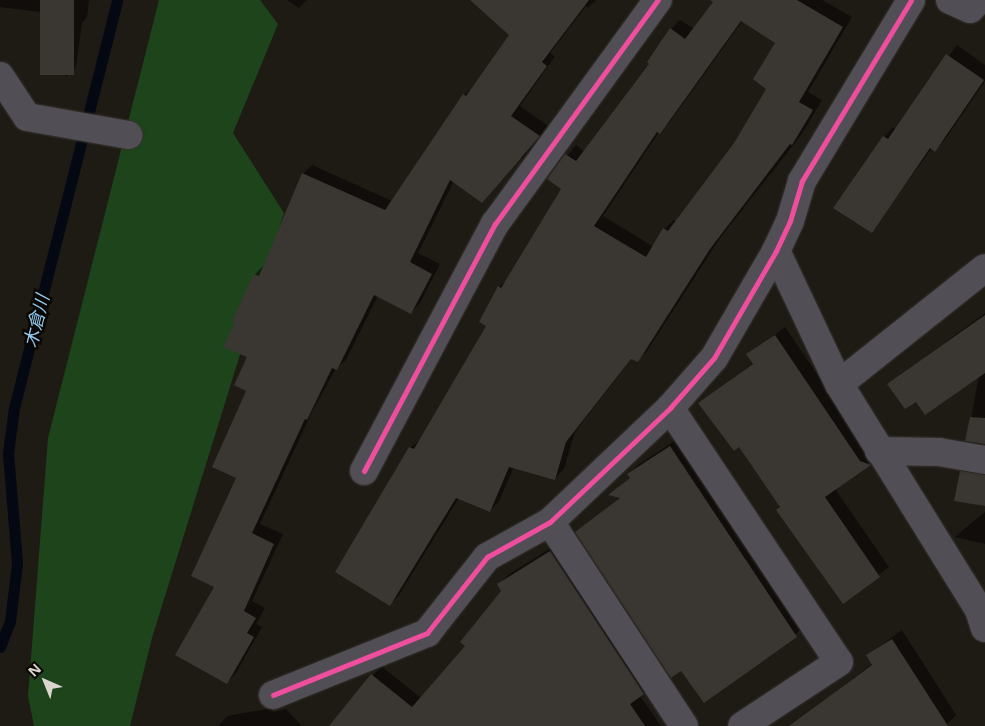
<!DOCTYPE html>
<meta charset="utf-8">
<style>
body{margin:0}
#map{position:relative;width:985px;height:726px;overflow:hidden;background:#1e1a14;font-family:"Open Sans","Noto Sans JP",sans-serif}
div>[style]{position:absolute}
.green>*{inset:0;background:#1d441a}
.shadow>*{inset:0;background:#0007}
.stream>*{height:11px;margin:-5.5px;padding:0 5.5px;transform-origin:5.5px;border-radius:5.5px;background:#030812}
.building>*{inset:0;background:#3a3631;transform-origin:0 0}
.roads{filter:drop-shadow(0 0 1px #37342f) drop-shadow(0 0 1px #37342f)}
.street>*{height:28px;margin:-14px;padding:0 14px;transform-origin:14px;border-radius:14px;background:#514e55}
.cycleway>*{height:5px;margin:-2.5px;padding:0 2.5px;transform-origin:2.5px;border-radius:2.5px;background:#ef4d9e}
span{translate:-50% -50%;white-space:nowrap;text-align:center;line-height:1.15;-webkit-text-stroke:5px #090603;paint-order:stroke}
.water-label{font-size:18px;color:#92caf0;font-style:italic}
.north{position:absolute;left:20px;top:656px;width:50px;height:50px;-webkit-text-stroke:4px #090603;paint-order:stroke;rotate:316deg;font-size:14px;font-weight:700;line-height:20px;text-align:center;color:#dad5ce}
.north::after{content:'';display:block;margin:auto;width:18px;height:22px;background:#dad5ce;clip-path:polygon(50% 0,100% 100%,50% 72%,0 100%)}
</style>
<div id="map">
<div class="green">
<div style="clip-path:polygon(159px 0,260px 0,278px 24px,233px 133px,284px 213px,152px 638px,130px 726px,34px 726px,28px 696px,48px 438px)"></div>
</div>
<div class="shadow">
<div style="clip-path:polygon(0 0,89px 0,87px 17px,82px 23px,76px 67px,66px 77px,40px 12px,0 7px)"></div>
<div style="clip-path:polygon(287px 0,307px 0,299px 8px)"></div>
<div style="clip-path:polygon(472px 0,596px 0,588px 8px,586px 6px,550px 53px,555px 56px,520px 106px,548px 126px,522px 159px,519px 157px,454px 181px,418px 253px,440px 264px,420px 303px,410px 313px,378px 296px,346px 360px,336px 368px,311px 414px,260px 524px,283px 534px,252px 601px,265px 608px,256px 624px,262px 627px,236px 673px,227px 683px,216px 586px,238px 478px,248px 390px,248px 356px,237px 321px,255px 274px,264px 265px,303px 174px,312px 165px,392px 201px,464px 95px,474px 86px,510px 35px)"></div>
<div style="clip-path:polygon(evenodd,716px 0,822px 0,852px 17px,808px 92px,822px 100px,802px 134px,720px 238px,647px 351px,637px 361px,632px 358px,575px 432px,564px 469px,555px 478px,514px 467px,499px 501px,490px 511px,459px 498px,399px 595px,390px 604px,410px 448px,421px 439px,488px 325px,499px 287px,509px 278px,563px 189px,549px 179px,576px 145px,585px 152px,651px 63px,671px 29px,680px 20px,694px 29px,716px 0,743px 20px,777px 43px,768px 89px,735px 143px,676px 222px,674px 220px,664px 229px,654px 247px,603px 216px,659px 132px,669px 123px,743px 20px)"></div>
<div style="clip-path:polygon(957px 45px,985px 65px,985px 81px,944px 141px,935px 150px,932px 148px,871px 232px,884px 137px,893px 127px,896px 129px)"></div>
<div style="clip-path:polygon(985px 313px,985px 443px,967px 440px,979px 376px,916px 400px,889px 384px)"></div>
<div style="clip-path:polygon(785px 327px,870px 452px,878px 455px,835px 489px,889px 567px,843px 602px,740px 445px,700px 403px,753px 363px,748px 355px)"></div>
<div style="clip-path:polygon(679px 438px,805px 627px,704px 701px,577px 532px,621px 497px,611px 494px,631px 477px,629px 474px,638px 465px)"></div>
<div style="clip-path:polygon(985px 512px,985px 544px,955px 537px,964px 529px)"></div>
<div style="clip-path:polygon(560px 542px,653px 684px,640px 696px,661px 726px,330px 726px,381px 666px,421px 698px,467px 646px,503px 591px,499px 584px,508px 575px)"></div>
<div style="clip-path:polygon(902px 630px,956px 715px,945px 726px,807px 726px,802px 718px,873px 663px,867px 656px)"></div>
<div style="clip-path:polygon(272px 708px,273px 712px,286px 709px,302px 726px,218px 726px,227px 716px)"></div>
</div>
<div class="stream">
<div style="left:0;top:647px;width:28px;rotate:-69deg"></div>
<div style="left:10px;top:621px;width:57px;rotate:-83deg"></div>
<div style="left:17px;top:564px;width:111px;rotate:-94.6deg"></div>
<div style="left:8px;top:453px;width:45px;rotate:-82.4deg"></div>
<div style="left:14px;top:408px;width:421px;rotate:-75.8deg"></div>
</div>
<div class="building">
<div style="left:40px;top:0;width:34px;height:75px"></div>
<div style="clip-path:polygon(470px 0,589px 0,542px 62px,547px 66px,511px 116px,540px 136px,482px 203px,450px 180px,410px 262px,432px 274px,411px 314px,374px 295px,337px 370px,332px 368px,307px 420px,305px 419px,252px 533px,274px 544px,244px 611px,256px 618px,247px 633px,254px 637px,227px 684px,175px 655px,214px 587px,191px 576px,236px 478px,212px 467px,246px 391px,234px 385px,247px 357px,223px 347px,235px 322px,232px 321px,254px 274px,259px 276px,302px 173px,385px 210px,463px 94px,466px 96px,509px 35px)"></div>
<div style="clip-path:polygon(evenodd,710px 0,797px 0,843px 27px,799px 102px,813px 110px,792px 145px,790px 144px,710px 249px,638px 362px,631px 359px,566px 442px,555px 480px,509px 467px,490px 512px,456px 498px,390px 606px,335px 572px,409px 447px,414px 449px,486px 326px,479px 322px,498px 286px,501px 288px,561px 189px,547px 179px,565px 154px,576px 161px,649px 64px,647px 62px,670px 28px,685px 39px,713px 2px,710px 0,741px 21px,775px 43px,753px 79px,766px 89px,734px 143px,668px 231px,663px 228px,646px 257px,594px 226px,657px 132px,660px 134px,741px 21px)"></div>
<div style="clip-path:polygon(946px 54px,984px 80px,935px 152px,930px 148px,872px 233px,833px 208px,883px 136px,888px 139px)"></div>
<div style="clip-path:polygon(985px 315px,985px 373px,925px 415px,916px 402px,905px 409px,887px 384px)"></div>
<div style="clip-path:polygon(775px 335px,860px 461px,871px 465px,825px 497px,880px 577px,843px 604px,776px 510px,780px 507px,739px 447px,734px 451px,698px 403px,753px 364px,746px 354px)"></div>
<div style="clip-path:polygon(970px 417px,985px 418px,985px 444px,965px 441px)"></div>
<div style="clip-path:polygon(670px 446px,797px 637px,704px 703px,681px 671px,671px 678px,575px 532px,620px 498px,608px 495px,630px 478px,627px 474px)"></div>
<div style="clip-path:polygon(960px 471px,985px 475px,985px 506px,954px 501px)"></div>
<div style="clip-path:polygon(550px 551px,644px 694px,630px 704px,645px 726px,329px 726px,371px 674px,412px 707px,465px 646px,460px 642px,501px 591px,497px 584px)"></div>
<div style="clip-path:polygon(892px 639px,948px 726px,789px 726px,872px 665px,866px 655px)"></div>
</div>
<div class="roads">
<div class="street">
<div style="left:950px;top:0;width:22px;rotate:24deg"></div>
<div style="left:970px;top:9px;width:13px;rotate:-45deg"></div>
<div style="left:0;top:76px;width:49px;rotate:56.6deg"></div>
<div style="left:27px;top:117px;width:103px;rotate:10.1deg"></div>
<div style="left:776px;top:251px;width:147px;rotate:64.7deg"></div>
<div style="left:839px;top:384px;width:266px;rotate:58.2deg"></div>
<div style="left:979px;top:610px;width:19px;rotate:72deg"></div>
<div style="left:839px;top:384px;width:186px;rotate:-38.5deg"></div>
<div style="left:670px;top:408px;width:305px;rotate:56.4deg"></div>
<div style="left:839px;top:662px;width:116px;rotate:146.6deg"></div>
<div style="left:879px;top:451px;width:60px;rotate:1deg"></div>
<div style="left:939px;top:452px;width:47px;rotate:9.9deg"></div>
<div style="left:364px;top:471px;width:280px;rotate:-62.1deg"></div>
<div style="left:495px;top:224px;width:277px;rotate:-54deg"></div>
<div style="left:550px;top:522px;width:244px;rotate:56.7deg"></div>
<div style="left:273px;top:695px;width:166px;rotate:-21.9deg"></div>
<div style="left:427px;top:633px;width:97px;rotate:-51.7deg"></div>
<div style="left:487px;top:557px;width:72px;rotate:-29.1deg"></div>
<div style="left:550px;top:522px;width:166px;rotate:-43.5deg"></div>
<div style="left:670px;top:408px;width:67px;rotate:-48.7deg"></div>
<div style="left:714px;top:358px;width:124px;rotate:-59.9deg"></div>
<div style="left:776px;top:251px;width:33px;rotate:-65deg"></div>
<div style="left:790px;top:221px;width:42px;rotate:-73.3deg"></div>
<div style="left:802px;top:181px;width:211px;rotate:-58.9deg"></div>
</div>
</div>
<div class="cycleway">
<div style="left:364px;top:471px;width:280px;rotate:-62.1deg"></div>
<div style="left:495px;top:224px;width:277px;rotate:-54deg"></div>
<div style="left:273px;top:695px;width:166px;rotate:-21.9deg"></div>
<div style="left:427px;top:633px;width:97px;rotate:-51.7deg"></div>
<div style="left:487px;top:557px;width:72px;rotate:-29.1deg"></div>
<div style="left:550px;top:522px;width:166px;rotate:-43.5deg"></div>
<div style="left:670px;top:408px;width:67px;rotate:-48.7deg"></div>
<div style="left:714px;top:358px;width:124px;rotate:-59.9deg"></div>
<div style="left:776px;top:251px;width:33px;rotate:-65deg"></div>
<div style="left:790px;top:221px;width:42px;rotate:-73.3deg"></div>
<div style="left:802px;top:181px;width:211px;rotate:-58.9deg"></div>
</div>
<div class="water-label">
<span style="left:36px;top:321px;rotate:-76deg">木倉川</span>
</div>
<div class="north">N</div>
</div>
